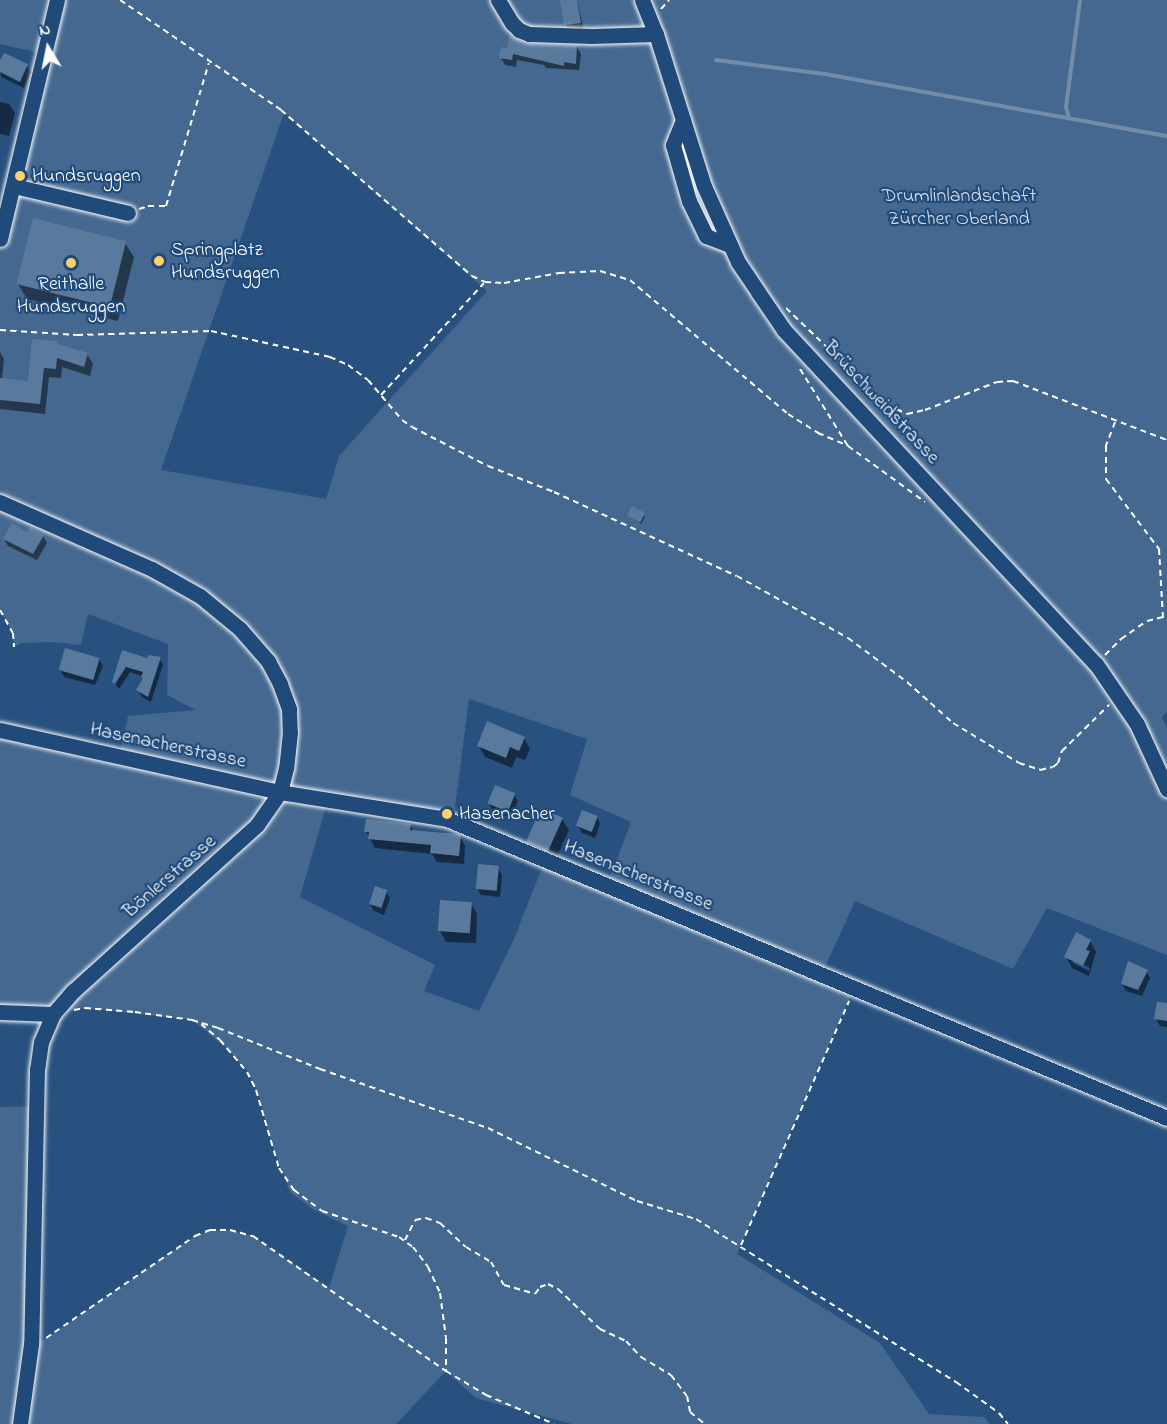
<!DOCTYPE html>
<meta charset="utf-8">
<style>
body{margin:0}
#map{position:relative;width:1167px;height:1424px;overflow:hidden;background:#28517f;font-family:"Indie Flower",sans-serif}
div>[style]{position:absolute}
.green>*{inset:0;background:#446890}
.shadow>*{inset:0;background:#0007}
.stream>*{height:4px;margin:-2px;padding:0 2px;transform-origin:2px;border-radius:2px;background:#718dab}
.building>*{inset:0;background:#5a7a9d;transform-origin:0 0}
.path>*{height:2px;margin-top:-1px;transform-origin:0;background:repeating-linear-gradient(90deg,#fff 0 6px,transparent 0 10.5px)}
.roads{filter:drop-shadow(0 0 2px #fff) drop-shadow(0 0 2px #fff)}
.minor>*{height:15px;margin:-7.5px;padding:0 7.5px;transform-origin:7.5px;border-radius:7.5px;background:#1f4a7a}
.dots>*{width:16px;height:16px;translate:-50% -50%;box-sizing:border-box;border:3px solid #1f4a7a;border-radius:50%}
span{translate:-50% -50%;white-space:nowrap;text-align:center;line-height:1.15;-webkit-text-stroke:4.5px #1f4a7a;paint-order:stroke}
.poi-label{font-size:20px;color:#fff}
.left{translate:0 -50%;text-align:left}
.park-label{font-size:20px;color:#dae1e9}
.street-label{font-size:20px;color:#fff}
.north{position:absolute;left:18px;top:18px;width:60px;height:60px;-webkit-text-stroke:4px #1f4a7a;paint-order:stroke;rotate:350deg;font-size:16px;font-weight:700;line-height:24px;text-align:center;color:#fff}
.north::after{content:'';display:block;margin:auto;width:21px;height:27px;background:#fff;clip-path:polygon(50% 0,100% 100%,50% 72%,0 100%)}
</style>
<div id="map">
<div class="green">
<div style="clip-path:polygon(evenodd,0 0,1167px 0,1167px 712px,1162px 717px,1167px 728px,1167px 955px,1047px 908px,1013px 969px,855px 901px,822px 974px,854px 988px,737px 1254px,880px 1343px,929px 1414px,984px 1417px,990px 1424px,572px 1424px,476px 1398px,446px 1371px,396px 1424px,0 1424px,0 1107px,36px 1106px,32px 1344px,42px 1341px,195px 1236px,210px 1230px,230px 1230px,253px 1236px,329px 1288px,348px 1226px,314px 1210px,290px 1192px,270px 1140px,260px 1099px,248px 1072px,224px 1046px,192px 1020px,85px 1008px,53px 1014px,0 1012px,0 730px,119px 756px,128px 716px,196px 710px,167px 695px,168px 644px,88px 614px,81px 645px,53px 642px,21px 643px,14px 647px,13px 633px,0 610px,0 209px,45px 54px,0 44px,0 0,284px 113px,487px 291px,339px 456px,326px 499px,161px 470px,284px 113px,0 0,469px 699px,587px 739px,570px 795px,631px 822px,607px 886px,545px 860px,514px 939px,479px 1011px,424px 991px,435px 965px,300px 897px,328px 800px,454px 815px,469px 699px)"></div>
</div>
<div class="shadow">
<div style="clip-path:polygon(562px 0,577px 0,584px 30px,570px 32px,566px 25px)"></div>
<div style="clip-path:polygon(528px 45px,577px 47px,581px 54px,579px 70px,546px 68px,544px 65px,517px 60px,516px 67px,505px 65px,501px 58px)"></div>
<div style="clip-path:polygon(0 64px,27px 66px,31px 72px,24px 88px,1px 77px)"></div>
<div style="clip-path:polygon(0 102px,9px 104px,15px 113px,9px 136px,0 134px)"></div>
<div style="clip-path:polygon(125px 243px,134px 257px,118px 321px,27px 299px,18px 284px)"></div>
<div style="clip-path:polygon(57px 342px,60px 346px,87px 354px,93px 364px,90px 376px,62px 367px,61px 378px,49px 377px,45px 414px,0 409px,0 352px,4px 359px,2px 380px,29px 383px)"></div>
<div style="clip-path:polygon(643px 514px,645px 517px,641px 524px,629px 516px)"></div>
<div style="clip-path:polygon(43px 536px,47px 543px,37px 560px,8px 546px,4px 539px)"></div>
<div style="clip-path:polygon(123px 652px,148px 660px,160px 659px,163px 665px,151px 702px,142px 697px,138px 690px,144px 680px,142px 676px,130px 672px,119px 689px,114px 682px)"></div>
<div style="clip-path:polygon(99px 659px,103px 666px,95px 685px,64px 677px,60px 670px)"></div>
<div style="clip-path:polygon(524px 738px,530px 749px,525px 760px,516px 757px,512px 768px,485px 757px,479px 746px)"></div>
<div style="clip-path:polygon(514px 795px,518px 801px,510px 818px,493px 811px,489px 804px)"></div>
<div style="clip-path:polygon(597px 817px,600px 824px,595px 838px,582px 833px,578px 826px)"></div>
<div style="clip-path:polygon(562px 819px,569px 830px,555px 861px,535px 852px,529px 842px)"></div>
<div style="clip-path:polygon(410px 825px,414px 832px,460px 836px,465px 846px,464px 864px,437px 862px,432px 854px,375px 848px,366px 831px)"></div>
<div style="clip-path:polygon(498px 868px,502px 875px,500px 897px,481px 895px,477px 888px)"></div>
<div style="clip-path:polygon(386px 892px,390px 898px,384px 915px,374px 911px,370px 904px)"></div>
<div style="clip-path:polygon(471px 903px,477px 914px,476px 943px,446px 942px,440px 931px)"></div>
<div style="clip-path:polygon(evenodd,1090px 941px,1096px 952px,1089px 976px,1072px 968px,1066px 957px,1090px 941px,1073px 959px,1090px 968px,1089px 971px,1073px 963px,1073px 959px)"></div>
<div style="clip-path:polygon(1146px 971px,1150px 978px,1142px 996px,1126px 991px,1122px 984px)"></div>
<div style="clip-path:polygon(1167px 1005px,1167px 1027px,1160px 1026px,1156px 1019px)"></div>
</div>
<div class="stream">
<div style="left:716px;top:60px;width:110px;rotate:7.3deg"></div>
<div style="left:825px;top:74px;width:348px;rotate:10.3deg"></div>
<div style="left:1069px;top:118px;width:11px;rotate:-105deg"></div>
<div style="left:1066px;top:107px;width:108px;rotate:-82.5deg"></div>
</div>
<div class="building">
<div style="clip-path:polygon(560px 0,577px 0,581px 23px,564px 25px)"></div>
<div style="clip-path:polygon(509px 36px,528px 44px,577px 45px,576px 64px,564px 62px,564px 66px,513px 54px,512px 60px,499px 58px,501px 47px,507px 48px)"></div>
<div style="clip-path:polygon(4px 53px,28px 64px,20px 82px,0 72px,0 60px)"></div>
<div style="left:33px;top:218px;width:96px;height:68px;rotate:14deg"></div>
<div style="clip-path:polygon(32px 339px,58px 341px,58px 344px,88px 353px,84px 367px,57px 358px,56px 369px,44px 368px,40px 404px,0 400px,0 378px,28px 381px)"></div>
<div style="left:632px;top:506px;width:15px;height:11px;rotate:28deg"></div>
<div style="clip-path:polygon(12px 523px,27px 532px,30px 527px,44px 535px,33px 554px,3px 539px)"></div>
<div style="left:65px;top:648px;width:36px;height:23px;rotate:16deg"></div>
<div style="clip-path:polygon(122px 650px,147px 658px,148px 655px,161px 657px,148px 697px,136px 690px,143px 678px,141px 677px,143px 672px,126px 667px,115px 684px,112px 682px)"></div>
<div style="clip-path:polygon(487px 721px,525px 737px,519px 751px,510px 747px,506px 758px,477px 746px)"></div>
<div style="left:495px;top:785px;width:22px;height:20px;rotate:22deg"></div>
<div style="left:541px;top:808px;width:24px;height:37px;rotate:24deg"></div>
<div style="left:582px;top:810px;width:17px;height:17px;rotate:21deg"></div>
<div style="clip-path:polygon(366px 819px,411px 824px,410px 830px,457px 834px,461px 835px,459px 856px,430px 853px,431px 845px,368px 839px,369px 832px,364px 832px)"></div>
<div style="left:478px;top:864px;width:21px;height:25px;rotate:5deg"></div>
<div style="left:375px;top:886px;width:13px;height:19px;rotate:18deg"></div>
<div style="left:440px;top:900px;width:32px;height:31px;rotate:4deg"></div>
<div style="clip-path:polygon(1076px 932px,1091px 940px,1086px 950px,1090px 951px,1083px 966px,1064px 957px)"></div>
<div style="clip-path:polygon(1128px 961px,1148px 970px,1138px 990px,1121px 984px)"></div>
<div style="clip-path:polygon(1157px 1002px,1167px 1003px,1167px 1021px,1154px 1019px)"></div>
</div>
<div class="path">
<div style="left:120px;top:0;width:195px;rotate:34.3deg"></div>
<div style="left:281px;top:110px;width:253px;rotate:41deg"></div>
<div style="left:472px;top:276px;width:14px;rotate:25deg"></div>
<div style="left:485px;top:282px;width:19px;rotate:3deg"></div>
<div style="left:504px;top:283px;width:56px;rotate:-10.3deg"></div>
<div style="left:559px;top:273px;width:41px;rotate:-2.8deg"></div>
<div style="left:600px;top:271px;width:31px;rotate:17deg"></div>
<div style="left:630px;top:280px;width:207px;rotate:40.3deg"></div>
<div style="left:788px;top:414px;width:36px;rotate:32deg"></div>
<div style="left:818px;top:433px;width:33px;rotate:23deg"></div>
<div style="left:661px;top:9px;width:12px;rotate:-48deg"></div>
<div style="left:139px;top:209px;width:9px;rotate:-18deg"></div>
<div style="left:148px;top:206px;width:18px"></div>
<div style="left:166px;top:206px;width:149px;rotate:-73.3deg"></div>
<div style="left:786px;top:308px;width:140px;rotate:43.8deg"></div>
<div style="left:887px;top:405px;width:22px;rotate:24deg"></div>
<div style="left:907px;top:414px;width:18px;rotate:-13deg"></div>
<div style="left:925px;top:410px;width:77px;rotate:-21.3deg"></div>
<div style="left:997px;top:382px;width:16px;rotate:-4deg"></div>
<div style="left:1013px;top:381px;width:165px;rotate:21deg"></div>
<div style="left:0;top:330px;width:77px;rotate:3.7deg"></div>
<div style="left:77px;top:335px;width:134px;rotate:-1.7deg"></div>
<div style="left:211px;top:331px;width:122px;rotate:12.3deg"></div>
<div style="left:330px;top:357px;width:20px;rotate:24deg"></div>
<div style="left:348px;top:365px;width:25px;rotate:37deg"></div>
<div style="left:368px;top:380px;width:52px;rotate:49.6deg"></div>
<div style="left:402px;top:420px;width:12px;rotate:35deg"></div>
<div style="left:412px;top:427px;width:85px;rotate:27.2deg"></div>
<div style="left:488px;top:466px;width:71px;rotate:21.5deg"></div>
<div style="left:554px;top:492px;width:201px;rotate:24.7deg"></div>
<div style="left:737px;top:576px;width:127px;rotate:29.2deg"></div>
<div style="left:848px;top:638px;width:74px;rotate:36.7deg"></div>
<div style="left:907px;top:682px;width:62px;rotate:41.7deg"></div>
<div style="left:953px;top:723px;width:77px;rotate:31.2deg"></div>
<div style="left:1019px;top:763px;width:22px;rotate:18deg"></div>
<div style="left:1040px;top:770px;width:13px;rotate:-13deg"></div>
<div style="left:1053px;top:767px;width:6px;rotate:-39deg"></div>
<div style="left:1058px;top:763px;width:13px;rotate:-72deg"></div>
<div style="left:1062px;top:751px;width:66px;rotate:-44.4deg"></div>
<div style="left:800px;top:369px;width:91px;rotate:58.1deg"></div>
<div style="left:848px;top:446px;width:95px;rotate:36deg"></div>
<div style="left:381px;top:395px;width:152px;rotate:-47.4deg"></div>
<div style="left:1115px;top:422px;width:26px;rotate:111deg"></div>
<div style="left:1106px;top:446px;width:33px;rotate:90deg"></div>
<div style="left:1106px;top:479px;width:88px;rotate:52.9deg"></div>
<div style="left:1159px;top:549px;width:69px;rotate:86.7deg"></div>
<div style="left:0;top:610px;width:26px;rotate:61deg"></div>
<div style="left:13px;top:633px;width:14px;rotate:86deg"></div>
<div style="left:1105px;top:655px;width:23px;rotate:-45deg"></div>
<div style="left:1121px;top:639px;width:32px;rotate:-35deg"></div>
<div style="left:1147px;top:621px;width:21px;rotate:-14deg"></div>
<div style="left:74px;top:1010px;width:11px;rotate:-10deg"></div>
<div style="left:85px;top:1008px;width:50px;rotate:4.6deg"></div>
<div style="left:135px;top:1012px;width:58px;rotate:8deg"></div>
<div style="left:192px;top:1020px;width:27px;rotate:17deg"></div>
<div style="left:218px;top:1028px;width:110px;rotate:21.9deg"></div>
<div style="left:320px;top:1069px;width:178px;rotate:19.4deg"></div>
<div style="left:488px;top:1128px;width:166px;rotate:26.1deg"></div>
<div style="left:637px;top:1201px;width:62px;rotate:17deg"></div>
<div style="left:696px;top:1219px;width:307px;rotate:32.1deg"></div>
<div style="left:956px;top:1382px;width:53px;rotate:35.8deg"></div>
<div style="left:999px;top:1413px;width:14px;rotate:51deg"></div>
<div style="left:201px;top:1024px;width:25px;rotate:40deg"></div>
<div style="left:220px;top:1040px;width:42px;rotate:49.8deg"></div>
<div style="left:247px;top:1072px;width:20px;rotate:63deg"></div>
<div style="left:256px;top:1090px;width:81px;rotate:73.6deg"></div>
<div style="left:279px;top:1168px;width:27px;rotate:56deg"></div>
<div style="left:294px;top:1190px;width:35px;rotate:37deg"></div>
<div style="left:322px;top:1211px;width:81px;rotate:18.7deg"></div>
<div style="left:399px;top:1237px;width:17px;rotate:36deg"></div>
<div style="left:413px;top:1247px;width:25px;rotate:53deg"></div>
<div style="left:428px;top:1267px;width:29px;rotate:65deg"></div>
<div style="left:440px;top:1293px;width:45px;rotate:82.4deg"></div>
<div style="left:446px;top:1338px;width:33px;rotate:90deg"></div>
<div style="left:405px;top:1240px;width:22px;rotate:-63deg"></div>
<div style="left:415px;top:1220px;width:11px;rotate:-10deg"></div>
<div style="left:426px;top:1218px;width:15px;rotate:20deg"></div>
<div style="left:440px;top:1223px;width:35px;rotate:43deg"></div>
<div style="left:466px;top:1247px;width:29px;rotate:31deg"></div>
<div style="left:491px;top:1262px;width:26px;rotate:61deg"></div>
<div style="left:504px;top:1285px;width:32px;rotate:16deg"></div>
<div style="left:535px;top:1294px;width:9px;rotate:-54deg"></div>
<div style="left:540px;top:1287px;width:9px;rotate:-21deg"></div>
<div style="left:548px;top:1284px;width:11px;rotate:27deg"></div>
<div style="left:558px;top:1289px;width:58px;rotate:43.6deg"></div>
<div style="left:600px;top:1329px;width:29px;rotate:25deg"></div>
<div style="left:626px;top:1341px;width:22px;rotate:47deg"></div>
<div style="left:641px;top:1357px;width:35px;rotate:31deg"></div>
<div style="left:671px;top:1375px;width:26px;rotate:53deg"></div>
<div style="left:687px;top:1396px;width:16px;rotate:79deg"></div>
<div style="left:690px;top:1412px;width:19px;rotate:39deg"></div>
<div style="left:741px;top:1245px;width:267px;rotate:-66.1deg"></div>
<div style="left:46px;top:1338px;width:181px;rotate:-34.4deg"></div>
<div style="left:195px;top:1236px;width:16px;rotate:-22deg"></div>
<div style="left:210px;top:1230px;width:20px"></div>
<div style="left:230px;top:1230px;width:24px;rotate:15deg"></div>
<div style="left:253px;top:1236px;width:236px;rotate:35deg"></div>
<div style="left:446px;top:1371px;width:47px;rotate:31deg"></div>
<div style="left:486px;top:1395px;width:74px;rotate:23.1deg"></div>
</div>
<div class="roads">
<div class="minor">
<div style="left:498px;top:0;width:27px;rotate:59deg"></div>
<div style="left:512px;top:23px;width:10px;rotate:45deg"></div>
<div style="left:519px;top:30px;width:11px;rotate:22deg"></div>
<div style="left:529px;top:34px;width:63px;rotate:1.8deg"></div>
<div style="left:592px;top:36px;width:64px;rotate:-1.8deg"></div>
<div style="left:642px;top:0;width:37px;rotate:68deg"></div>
<div style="left:656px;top:34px;width:159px;rotate:72.5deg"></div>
<div style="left:704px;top:186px;width:83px;rotate:65.9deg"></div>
<div style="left:738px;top:262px;width:36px;rotate:56deg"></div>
<div style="left:758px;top:292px;width:46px;rotate:55.6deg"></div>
<div style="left:784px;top:330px;width:457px;rotate:47deg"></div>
<div style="left:1096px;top:664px;width:73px;rotate:55.7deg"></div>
<div style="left:1137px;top:724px;width:72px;rotate:65.2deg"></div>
<div style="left:683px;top:120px;width:27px;rotate:112deg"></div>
<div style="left:673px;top:145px;width:58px;rotate:74.1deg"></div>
<div style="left:689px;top:201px;width:39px;rotate:64deg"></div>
<div style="left:706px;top:236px;width:26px;rotate:21deg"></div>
<div style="left:14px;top:186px;width:117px;rotate:13.3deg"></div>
<div style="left:0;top:239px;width:246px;rotate:-76.6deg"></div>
<div style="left:0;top:502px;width:166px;rotate:23.8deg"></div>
<div style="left:152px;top:569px;width:55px;rotate:29.4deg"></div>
<div style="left:200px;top:596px;width:52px;rotate:39.5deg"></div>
<div style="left:240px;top:629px;width:43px;rotate:48.8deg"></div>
<div style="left:268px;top:661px;width:26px;rotate:62deg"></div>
<div style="left:280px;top:684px;width:27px;rotate:70deg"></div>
<div style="left:289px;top:709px;width:23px;rotate:88deg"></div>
<div style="left:290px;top:732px;width:36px;rotate:96deg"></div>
<div style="left:286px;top:768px;width:25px;rotate:104deg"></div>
<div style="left:280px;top:792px;width:40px;rotate:124.9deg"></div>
<div style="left:257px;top:825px;width:248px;rotate:137.9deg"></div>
<div style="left:73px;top:991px;width:30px;rotate:131deg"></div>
<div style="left:53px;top:1014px;width:30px;rotate:113deg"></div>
<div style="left:41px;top:1042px;width:27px;rotate:98deg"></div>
<div style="left:37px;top:1069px;width:275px;rotate:91.2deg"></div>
<div style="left:31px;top:1344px;width:81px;rotate:97.8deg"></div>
<div style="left:0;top:730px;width:287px;rotate:12.5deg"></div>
<div style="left:280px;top:792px;width:169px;rotate:9.2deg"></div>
<div style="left:447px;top:819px;width:780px;rotate:22.55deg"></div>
<div style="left:0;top:1012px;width:53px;rotate:2.2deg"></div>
</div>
</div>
<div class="dots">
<div style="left:20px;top:176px;background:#ffd166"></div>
<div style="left:159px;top:261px;background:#ffd166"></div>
<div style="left:71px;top:263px;background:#ffd166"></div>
<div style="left:447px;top:814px;background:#ffd166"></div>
</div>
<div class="poi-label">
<span class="left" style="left:32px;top:176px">Hundsruggen</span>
<span class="left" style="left:171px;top:262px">Springplatz<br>Hundsruggen</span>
<span style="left:71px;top:296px">Reithalle<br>Hundsruggen</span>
<span class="left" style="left:459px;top:814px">Hasenacher</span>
</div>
<div class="park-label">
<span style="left:959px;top:208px">Drumlinlandschaft<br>Zürcher Oberland</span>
</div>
<div class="street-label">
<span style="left:881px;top:403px;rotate:47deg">Brüschweidstrasse</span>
<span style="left:168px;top:746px;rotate:12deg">Hasenacherstrasse</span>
<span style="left:638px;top:876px;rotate:22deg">Hasenacherstrasse</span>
<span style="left:170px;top:877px;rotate:-41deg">Bönlerstrasse</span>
</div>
<div class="north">N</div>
</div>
